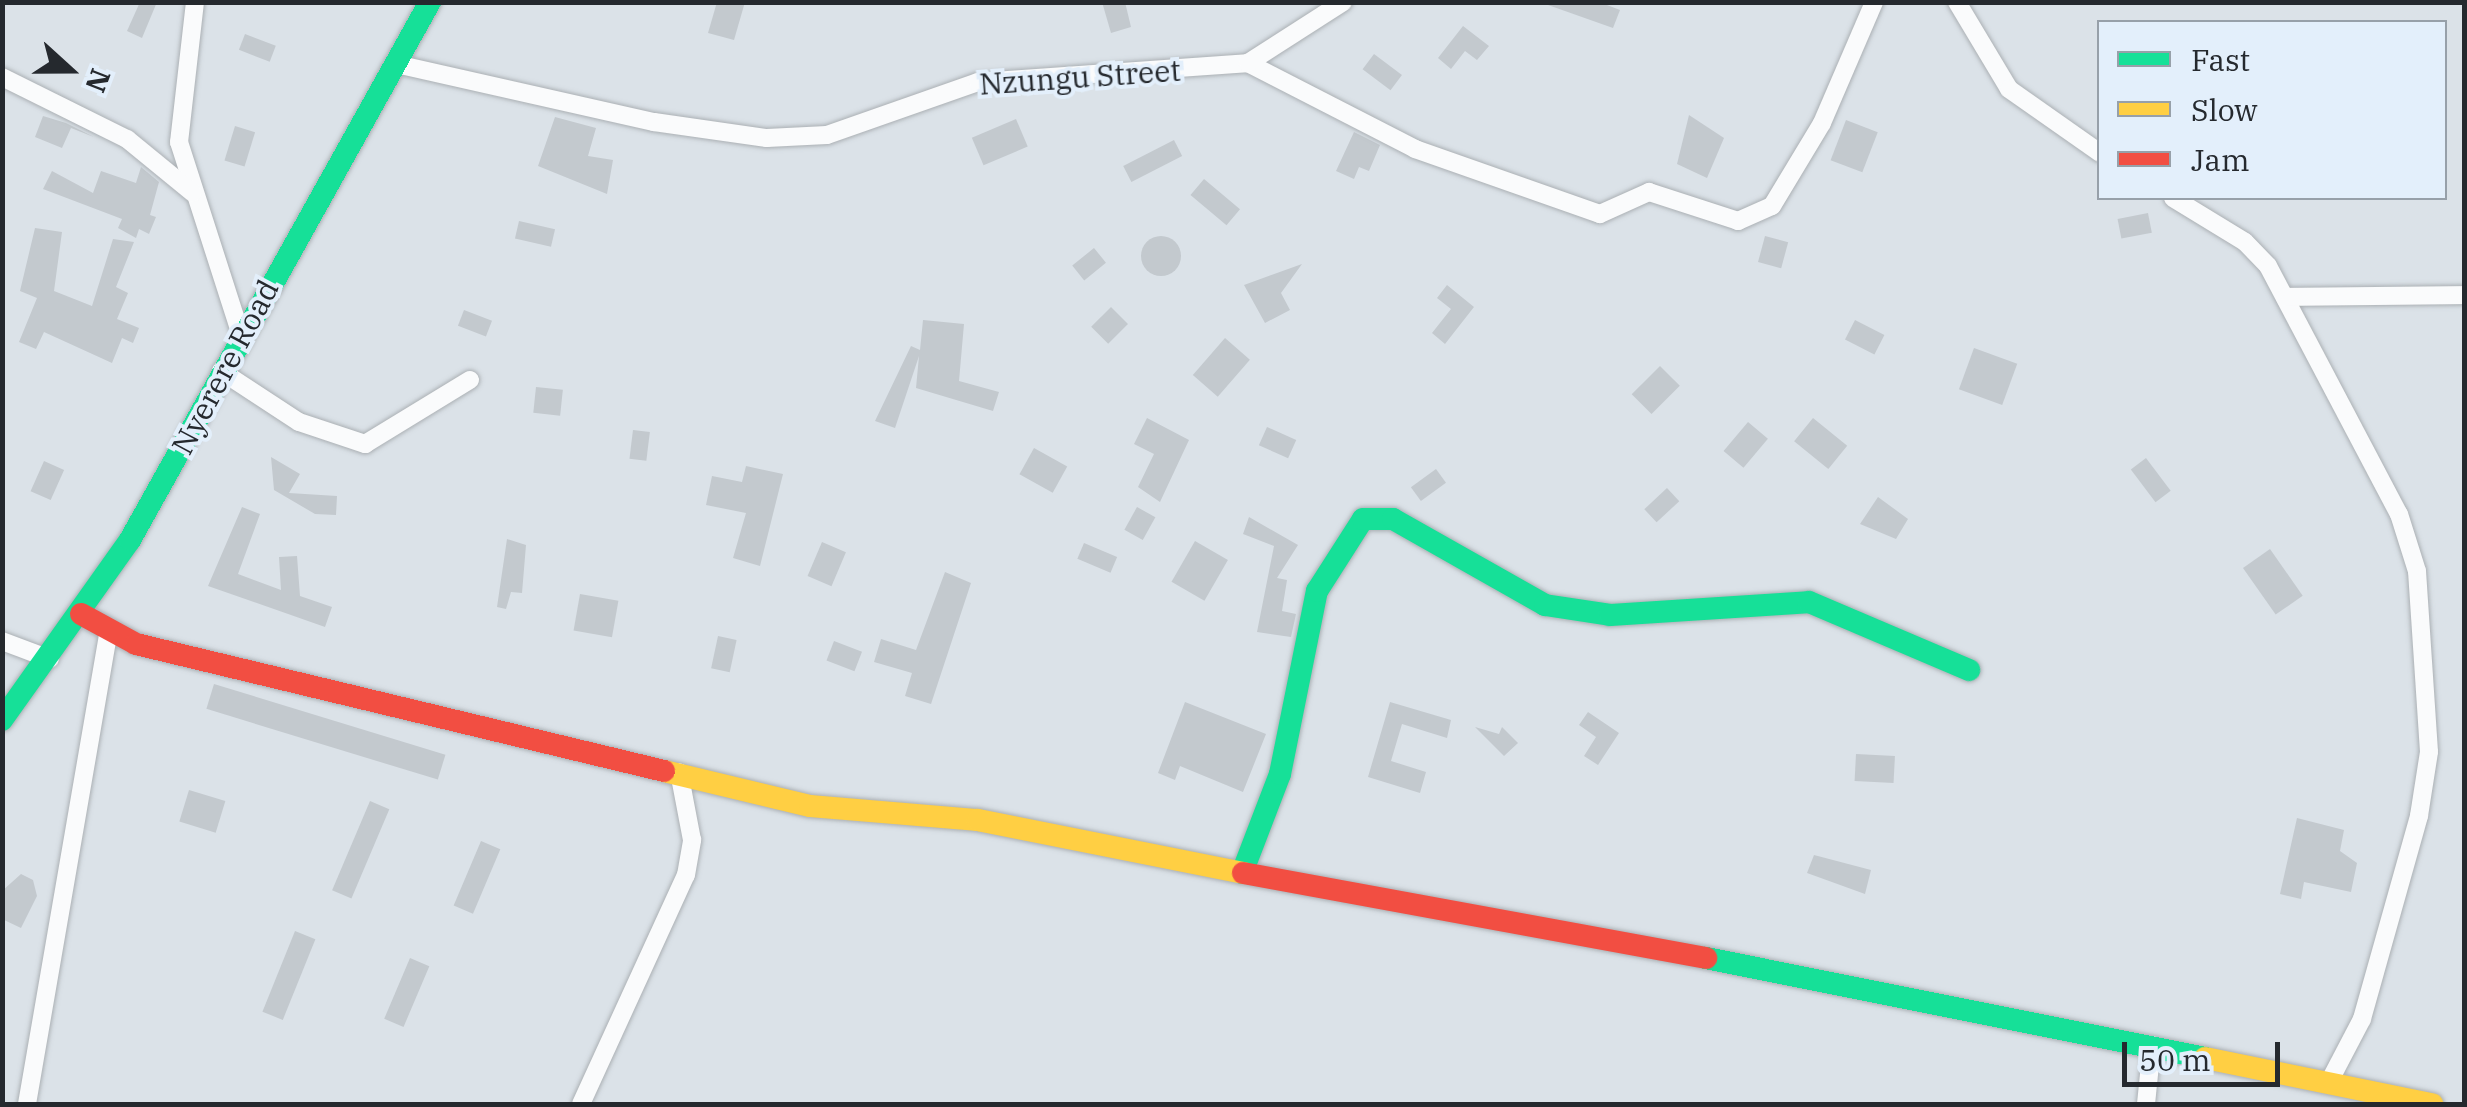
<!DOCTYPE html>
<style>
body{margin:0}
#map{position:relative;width:2467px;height:1107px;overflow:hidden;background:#dbe2e8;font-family:"IBM Plex Serif",serif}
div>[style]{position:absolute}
.building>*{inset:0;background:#c3c9ce;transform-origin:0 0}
.round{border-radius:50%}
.roads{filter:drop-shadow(0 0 2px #abb0b4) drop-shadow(0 0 2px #abb0b4)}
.street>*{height:18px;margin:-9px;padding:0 9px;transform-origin:9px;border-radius:9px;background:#fafbfc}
.fast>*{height:22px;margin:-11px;padding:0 11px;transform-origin:11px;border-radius:11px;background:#16e098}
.slow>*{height:22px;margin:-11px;padding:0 11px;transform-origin:11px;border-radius:11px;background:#ffcf43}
.jam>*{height:22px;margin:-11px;padding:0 11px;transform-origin:11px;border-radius:11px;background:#f24e42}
span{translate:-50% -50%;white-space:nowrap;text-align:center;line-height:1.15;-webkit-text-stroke:8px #e3effb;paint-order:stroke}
.street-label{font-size:30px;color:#25292e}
.frame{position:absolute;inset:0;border:5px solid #25292e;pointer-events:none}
.legend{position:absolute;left:2097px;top:20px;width:350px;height:180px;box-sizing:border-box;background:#e3effb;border:2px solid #97a0a9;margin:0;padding:12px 18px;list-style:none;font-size:30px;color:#25292e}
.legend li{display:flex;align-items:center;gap:20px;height:50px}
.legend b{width:50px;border:2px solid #97a0a9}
.north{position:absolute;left:20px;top:20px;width:100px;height:100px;-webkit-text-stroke:8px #e3effb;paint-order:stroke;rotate:111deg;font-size:28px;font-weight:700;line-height:40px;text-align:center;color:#25292e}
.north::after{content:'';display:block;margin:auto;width:35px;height:45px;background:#25292e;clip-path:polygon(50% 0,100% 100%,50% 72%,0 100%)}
.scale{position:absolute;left:2122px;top:1042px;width:158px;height:45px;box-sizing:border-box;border:5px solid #25292e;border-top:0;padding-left:12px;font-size:30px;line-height:35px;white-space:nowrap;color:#25292e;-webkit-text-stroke:8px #e3effb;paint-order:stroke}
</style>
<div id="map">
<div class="building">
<div style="clip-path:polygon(140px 2px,157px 2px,142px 38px,127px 31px)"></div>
<div style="clip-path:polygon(717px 2px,745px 2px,734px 40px,708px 33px)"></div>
<div style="clip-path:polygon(1102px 2px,1125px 2px,1131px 27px,1111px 33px)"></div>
<div style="clip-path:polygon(1599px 2px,1620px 10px,1613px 28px,1548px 5px)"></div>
<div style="clip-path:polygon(1463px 26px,1489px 46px,1477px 60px,1465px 51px,1451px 69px,1438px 58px)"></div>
<div style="left:245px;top:34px;width:33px;height:17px;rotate:21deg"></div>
<div style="left:1374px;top:54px;width:35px;height:19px;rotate:37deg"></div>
<div style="clip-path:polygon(1689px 115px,1724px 138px,1707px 178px,1677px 164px)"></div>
<div style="clip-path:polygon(43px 116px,66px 123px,94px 137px,71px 128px,62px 148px,35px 137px)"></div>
<div style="clip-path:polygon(555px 117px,596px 128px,588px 156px,613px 160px,607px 194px,538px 166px)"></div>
<div style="left:1016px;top:119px;width:30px;height:48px;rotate:67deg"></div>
<div style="left:1846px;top:120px;width:34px;height:43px;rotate:21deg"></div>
<div style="left:235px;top:126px;width:21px;height:36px;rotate:17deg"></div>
<div style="clip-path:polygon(1354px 132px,1380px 145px,1369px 171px,1359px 167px,1354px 179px,1336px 171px)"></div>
<div style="left:1174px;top:140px;width:18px;height:57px;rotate:63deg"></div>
<div style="clip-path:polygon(141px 167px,159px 182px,150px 215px,156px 217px,149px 234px,139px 229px,136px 238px,118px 228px,122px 219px,43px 189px,52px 171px,93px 193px,101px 171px,136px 183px)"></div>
<div style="left:1204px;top:179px;width:47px;height:21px;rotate:40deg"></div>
<div style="left:2148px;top:213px;width:20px;height:31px;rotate:79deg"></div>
<div style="left:519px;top:221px;width:37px;height:18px;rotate:13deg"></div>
<div style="clip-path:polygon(35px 228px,62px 232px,54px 291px,92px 306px,113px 239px,134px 242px,116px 287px,128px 293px,117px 319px,139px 328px,133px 343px,122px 338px,112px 363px,44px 332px,36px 349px,19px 342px,37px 298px,20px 291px)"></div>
<div class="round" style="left:1141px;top:236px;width:40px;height:40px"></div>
<div style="left:1765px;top:236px;width:24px;height:27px;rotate:15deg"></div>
<div style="left:1094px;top:248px;width:19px;height:28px;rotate:51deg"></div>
<div style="clip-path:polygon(1302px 264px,1281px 293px,1290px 310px,1265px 323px,1244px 285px)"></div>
<div style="clip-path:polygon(1447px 285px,1474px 307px,1445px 344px,1432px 333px,1451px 309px,1437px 298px)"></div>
<div style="left:1111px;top:307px;width:24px;height:28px;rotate:45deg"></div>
<div style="left:464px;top:310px;width:30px;height:17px;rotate:21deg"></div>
<div style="clip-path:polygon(923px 320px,964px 324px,959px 381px,999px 392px,993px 411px,916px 388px,919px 356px,895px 428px,875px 421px,911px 346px,920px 350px)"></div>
<div style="left:1855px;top:320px;width:33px;height:22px;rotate:27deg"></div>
<div style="left:1225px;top:338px;width:33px;height:49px;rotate:41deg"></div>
<div style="left:1974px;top:348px;width:46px;height:44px;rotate:20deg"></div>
<div style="left:1660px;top:366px;width:28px;height:40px;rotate:45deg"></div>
<div style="left:536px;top:387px;width:27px;height:26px;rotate:6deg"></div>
<div style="clip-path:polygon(1147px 418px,1189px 440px,1160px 502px,1138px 487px,1154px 454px,1134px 444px)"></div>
<div style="left:1813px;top:418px;width:44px;height:30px;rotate:39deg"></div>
<div style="left:1748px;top:422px;width:26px;height:38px;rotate:40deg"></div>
<div style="left:1267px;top:427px;width:32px;height:20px;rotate:24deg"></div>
<div style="left:633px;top:430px;width:17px;height:29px;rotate:7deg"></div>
<div style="left:1034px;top:448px;width:38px;height:30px;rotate:29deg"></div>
<div style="clip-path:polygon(271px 457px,300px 474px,289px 493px,337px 496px,336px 515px,315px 514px,274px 490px)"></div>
<div style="left:2146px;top:458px;width:41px;height:19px;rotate:53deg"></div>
<div style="left:44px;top:461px;width:22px;height:33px;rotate:24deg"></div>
<div style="clip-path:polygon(746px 466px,783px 474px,760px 566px,733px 558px,746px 513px,706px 505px,712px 476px,742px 482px)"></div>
<div style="left:1436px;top:469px;width:17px;height:31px;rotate:54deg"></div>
<div style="left:1667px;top:488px;width:18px;height:31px;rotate:47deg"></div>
<div style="clip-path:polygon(1878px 497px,1908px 519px,1896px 539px,1860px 524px)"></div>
<div style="clip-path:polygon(242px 507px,260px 514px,238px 574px,281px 590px,279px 557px,297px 556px,300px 596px,332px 607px,325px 627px,208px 586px)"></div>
<div style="left:1137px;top:507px;width:21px;height:26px;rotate:29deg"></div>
<div style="clip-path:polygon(1249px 517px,1298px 545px,1277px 578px,1287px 580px,1282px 611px,1296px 614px,1291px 637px,1257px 632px,1274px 546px,1243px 534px)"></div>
<div style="clip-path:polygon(507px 539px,526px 545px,522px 593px,511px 592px,506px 609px,497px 607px)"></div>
<div style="left:1195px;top:541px;width:38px;height:47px;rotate:30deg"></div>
<div style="left:822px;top:542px;width:26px;height:37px;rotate:23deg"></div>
<div style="left:1084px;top:543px;width:36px;height:17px;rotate:23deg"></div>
<div style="left:2270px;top:549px;width:57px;height:33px;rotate:55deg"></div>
<div style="clip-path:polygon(945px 572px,971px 583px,931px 704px,905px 696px,912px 673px,874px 662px,881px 639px,916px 650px)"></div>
<div style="left:580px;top:594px;width:39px;height:37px;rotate:10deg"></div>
<div style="left:718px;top:636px;width:19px;height:33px;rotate:12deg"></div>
<div style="left:834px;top:641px;width:30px;height:21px;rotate:21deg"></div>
<div style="left:214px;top:684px;width:242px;height:26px;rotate:17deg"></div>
<div style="clip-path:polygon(1185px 702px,1266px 734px,1243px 792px,1180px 766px,1175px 780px,1158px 773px)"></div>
<div style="clip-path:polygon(1390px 702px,1451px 720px,1447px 738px,1402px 724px,1391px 761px,1426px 772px,1420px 793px,1368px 777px)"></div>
<div style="clip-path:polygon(1588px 712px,1619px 733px,1598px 765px,1584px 756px,1596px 737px,1579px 725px)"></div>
<div style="clip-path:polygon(1475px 727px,1499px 734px,1502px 727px,1518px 743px,1504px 756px)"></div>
<div style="left:1856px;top:754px;width:39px;height:27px;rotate:3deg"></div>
<div style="left:189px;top:790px;width:38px;height:33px;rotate:17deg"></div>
<div style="left:370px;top:801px;width:21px;height:97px;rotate:23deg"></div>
<div style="clip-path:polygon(2297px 818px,2344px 830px,2340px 851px,2357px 863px,2351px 892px,2304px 882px,2301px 899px,2280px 894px)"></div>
<div style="left:481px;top:841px;width:21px;height:70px;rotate:23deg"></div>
<div style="clip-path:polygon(1814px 855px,1871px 870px,1865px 894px,1807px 873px)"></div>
<div style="clip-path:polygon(21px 874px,33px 880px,37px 896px,21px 928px,2px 919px,2px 891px)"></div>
<div style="left:295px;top:931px;width:22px;height:87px;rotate:22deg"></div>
<div style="left:410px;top:958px;width:21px;height:66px;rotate:23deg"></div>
</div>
<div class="roads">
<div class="street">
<div style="left:195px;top:2px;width:141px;rotate:96.5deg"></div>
<div style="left:179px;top:142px;width:203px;rotate:72.2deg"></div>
<div style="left:1957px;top:2px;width:101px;rotate:59.1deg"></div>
<div style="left:2009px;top:89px;width:111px;rotate:35.1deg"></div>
<div style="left:1248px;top:63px;width:188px;rotate:27.2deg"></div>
<div style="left:1415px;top:149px;width:196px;rotate:19.4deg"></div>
<div style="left:1600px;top:214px;width:54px;rotate:-24.2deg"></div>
<div style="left:1649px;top:192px;width:94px;rotate:18deg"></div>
<div style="left:1738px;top:221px;width:37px;rotate:-24deg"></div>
<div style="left:1772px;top:206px;width:97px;rotate:-58.9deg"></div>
<div style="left:1822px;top:123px;width:132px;rotate:-66.7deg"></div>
<div style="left:396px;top:64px;width:264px;rotate:12.7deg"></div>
<div style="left:654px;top:122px;width:114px;rotate:8.1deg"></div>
<div style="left:767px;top:138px;width:60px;rotate:-2.9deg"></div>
<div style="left:827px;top:135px;width:160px;rotate:-19.3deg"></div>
<div style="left:978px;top:82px;width:271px;rotate:-4deg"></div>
<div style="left:1248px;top:63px;width:113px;rotate:-32.7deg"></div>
<div style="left:2px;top:77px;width:140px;rotate:26.4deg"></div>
<div style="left:127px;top:139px;width:85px;rotate:39.3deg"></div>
<div style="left:2173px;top:198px;width:84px;rotate:31.4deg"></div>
<div style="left:2245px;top:242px;width:33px;rotate:46deg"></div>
<div style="left:2268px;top:266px;width:280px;rotate:62.2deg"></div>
<div style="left:2399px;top:514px;width:60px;rotate:72.5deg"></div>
<div style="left:2417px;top:571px;width:181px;rotate:86.2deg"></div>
<div style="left:2429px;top:752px;width:65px;rotate:98.9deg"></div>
<div style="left:2419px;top:816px;width:211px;rotate:105.7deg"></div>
<div style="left:2362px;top:1019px;width:73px;rotate:117.6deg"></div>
<div style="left:2286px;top:297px;width:178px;rotate:-0.6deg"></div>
<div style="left:221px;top:371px;width:93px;rotate:33.2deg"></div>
<div style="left:299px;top:422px;width:70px;rotate:18.4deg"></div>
<div style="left:365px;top:444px;width:123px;rotate:-31.4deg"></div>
<div style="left:2px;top:641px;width:51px;rotate:20.6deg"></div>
<div style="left:27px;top:1104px;width:480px;rotate:-80.2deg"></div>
<div style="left:581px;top:1104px;width:252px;rotate:-65.4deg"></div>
<div style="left:686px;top:875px;width:36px;rotate:-80deg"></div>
<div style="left:692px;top:840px;width:69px;rotate:-100.8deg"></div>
<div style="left:2146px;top:1104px;width:59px;rotate:-84.2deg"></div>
</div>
<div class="fast">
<div style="left:2px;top:720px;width:221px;rotate:-54.6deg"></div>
<div style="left:130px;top:540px;width:616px;rotate:-60.86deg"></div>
<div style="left:1242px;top:873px;width:106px;rotate:-69deg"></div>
<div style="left:1280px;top:774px;width:187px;rotate:-78.6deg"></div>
<div style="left:1317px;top:591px;width:85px;rotate:-57.4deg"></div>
<div style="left:1363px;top:519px;width:30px"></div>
<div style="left:1393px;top:519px;width:175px;rotate:29.5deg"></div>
<div style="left:1545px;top:605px;width:66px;rotate:8.7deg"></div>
<div style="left:1610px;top:615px;width:199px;rotate:-3.7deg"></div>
<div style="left:1809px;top:602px;width:174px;rotate:23deg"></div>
<div style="left:1706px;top:958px;width:509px;rotate:11.33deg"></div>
</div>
<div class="slow">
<div style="left:664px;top:771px;width:150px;rotate:13.5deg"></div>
<div style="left:810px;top:806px;width:169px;rotate:4.8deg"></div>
<div style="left:978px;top:820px;width:270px;rotate:11.3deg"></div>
<div style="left:2205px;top:1058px;width:232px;rotate:11.5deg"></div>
</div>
<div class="jam">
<div style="left:81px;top:614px;width:63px;rotate:28.6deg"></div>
<div style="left:136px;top:644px;width:543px;rotate:13.52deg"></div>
<div style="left:1243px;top:873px;width:471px;rotate:10.4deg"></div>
</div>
</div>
<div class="street-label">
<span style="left:1080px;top:77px;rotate:-4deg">Nzungu Street</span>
<span style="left:225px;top:367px;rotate:-62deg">Nyerere Road</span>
</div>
<div class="frame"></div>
<ul class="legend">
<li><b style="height:12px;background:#16e098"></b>Fast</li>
<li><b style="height:12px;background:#ffcf43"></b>Slow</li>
<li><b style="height:12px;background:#f24e42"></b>Jam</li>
</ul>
<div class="north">N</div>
<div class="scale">50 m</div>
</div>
